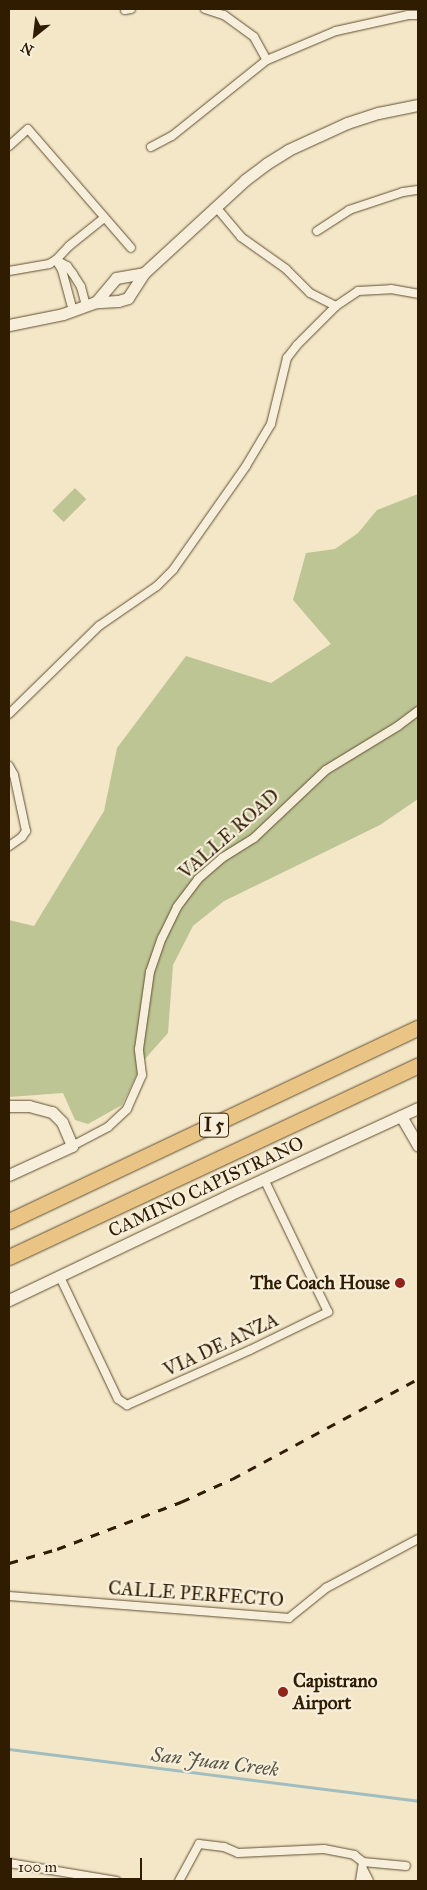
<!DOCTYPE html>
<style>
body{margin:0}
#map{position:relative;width:427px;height:1890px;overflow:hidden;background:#f3e7c7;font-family:"IM FELL Great Primer",serif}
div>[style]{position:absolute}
.green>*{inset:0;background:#bdc594;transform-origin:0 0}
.stream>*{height:2.5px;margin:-1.25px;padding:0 1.25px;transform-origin:1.25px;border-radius:1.25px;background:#a0bdc0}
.roads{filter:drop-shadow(0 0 1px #614f32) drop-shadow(0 0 1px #614f32)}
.street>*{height:8px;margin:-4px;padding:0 4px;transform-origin:4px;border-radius:4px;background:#f7efdb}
.secondary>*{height:11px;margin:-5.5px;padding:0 5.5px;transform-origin:5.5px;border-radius:5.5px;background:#f7efdb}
.highway>*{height:15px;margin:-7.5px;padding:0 7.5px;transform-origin:7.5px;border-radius:7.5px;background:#eac484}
.rail>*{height:2.5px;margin-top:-1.25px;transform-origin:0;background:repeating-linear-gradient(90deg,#301c01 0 9px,transparent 0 18px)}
.dots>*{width:14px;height:14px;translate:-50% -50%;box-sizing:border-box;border:2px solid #f7efdb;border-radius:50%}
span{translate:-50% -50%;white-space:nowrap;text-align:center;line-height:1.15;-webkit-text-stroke:4.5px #f7efdb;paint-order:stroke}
.shield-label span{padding:1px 4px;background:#f7efdb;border:1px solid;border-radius:4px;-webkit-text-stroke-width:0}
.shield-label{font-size:18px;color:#301c01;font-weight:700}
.street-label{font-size:19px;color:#301c01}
.poi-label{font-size:19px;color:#301c01;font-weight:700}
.right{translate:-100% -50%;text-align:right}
.left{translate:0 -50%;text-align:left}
.water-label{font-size:20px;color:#575444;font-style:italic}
.frame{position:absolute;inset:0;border:10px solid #301c01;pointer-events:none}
.north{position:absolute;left:10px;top:10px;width:50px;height:50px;-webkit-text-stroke:4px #f7efdb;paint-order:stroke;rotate:209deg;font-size:14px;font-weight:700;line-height:20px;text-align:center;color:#301c01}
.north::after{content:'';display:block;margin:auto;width:18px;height:22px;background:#301c01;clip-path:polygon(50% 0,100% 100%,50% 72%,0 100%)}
.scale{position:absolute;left:10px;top:1858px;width:132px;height:22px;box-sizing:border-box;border:2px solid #301c01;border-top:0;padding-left:6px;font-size:15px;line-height:18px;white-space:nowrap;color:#301c01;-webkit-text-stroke:4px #f7efdb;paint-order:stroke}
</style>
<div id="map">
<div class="green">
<div style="left:75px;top:488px;width:16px;height:32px;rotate:45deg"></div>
<div style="clip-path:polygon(418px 494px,418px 799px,380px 825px,224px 901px,193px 926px,173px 965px,168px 1033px,144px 1060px,122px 1105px,88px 1124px,75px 1120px,63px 1093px,9px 1097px,9px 920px,34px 926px,104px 811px,117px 748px,186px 656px,271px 683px,331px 644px,293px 600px,306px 553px,335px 549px,358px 533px,377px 510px)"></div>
</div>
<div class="stream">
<div style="left:9px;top:1749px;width:412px;rotate:7.2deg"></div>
</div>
<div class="roads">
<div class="street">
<div style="left:205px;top:9px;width:20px;rotate:18deg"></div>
<div style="left:224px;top:15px;width:37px;rotate:36deg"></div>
<div style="left:254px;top:37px;width:26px;rotate:61deg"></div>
<div style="left:125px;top:10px;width:6px;rotate:-9deg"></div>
<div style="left:9px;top:146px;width:25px;rotate:-42deg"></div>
<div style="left:28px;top:129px;width:157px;rotate:49.1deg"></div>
<div style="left:151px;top:147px;width:24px;rotate:-28deg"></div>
<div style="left:172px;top:136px;width:122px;rotate:-38.7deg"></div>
<div style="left:267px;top:60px;width:75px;rotate:-22.8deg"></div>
<div style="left:336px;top:31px;width:74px;rotate:-12.5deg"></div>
<div style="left:408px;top:15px;width:10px"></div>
<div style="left:216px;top:207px;width:39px;rotate:50deg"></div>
<div style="left:241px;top:237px;width:55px;rotate:35.4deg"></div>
<div style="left:286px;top:269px;width:34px;rotate:45deg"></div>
<div style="left:310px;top:293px;width:29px;rotate:27deg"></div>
<div style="left:317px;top:231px;width:38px;rotate:-33deg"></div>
<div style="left:349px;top:210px;width:57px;rotate:-18.4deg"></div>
<div style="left:403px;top:192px;width:15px;rotate:-8deg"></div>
<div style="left:56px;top:260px;width:13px;rotate:29deg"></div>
<div style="left:67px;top:266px;width:10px;rotate:53deg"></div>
<div style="left:73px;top:274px;width:15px;rotate:58deg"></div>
<div style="left:81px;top:287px;width:20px;rotate:75deg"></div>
<div style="left:56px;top:260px;width:12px;rotate:59deg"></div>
<div style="left:62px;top:270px;width:42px;rotate:75deg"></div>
<div style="left:9px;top:271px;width:41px;rotate:-9.9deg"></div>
<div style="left:49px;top:264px;width:8px;rotate:-30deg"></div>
<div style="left:56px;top:260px;width:19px;rotate:-47deg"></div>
<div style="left:69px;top:246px;width:43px;rotate:-38.5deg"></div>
<div style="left:9px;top:714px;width:126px;rotate:-44.4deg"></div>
<div style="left:99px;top:626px;width:70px;rotate:-34.6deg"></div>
<div style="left:157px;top:586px;width:23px;rotate:-45deg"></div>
<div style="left:173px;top:570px;width:127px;rotate:-54.9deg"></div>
<div style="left:246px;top:466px;width:49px;rotate:-59.2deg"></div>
<div style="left:271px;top:424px;width:68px;rotate:-76.4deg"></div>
<div style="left:287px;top:358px;width:16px;rotate:-52deg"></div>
<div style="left:297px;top:345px;width:55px;rotate:-45deg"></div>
<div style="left:336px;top:306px;width:27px;rotate:-34deg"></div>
<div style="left:358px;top:291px;width:33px;rotate:-3deg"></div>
<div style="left:391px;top:289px;width:27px;rotate:10deg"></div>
<div style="left:9px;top:766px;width:10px;rotate:61deg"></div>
<div style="left:14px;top:775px;width:57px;rotate:77.9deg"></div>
<div style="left:26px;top:831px;width:7px;rotate:124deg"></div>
<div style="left:22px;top:837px;width:16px;rotate:145deg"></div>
<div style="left:72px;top:1146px;width:41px;rotate:-27.8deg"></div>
<div style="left:108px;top:1127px;width:26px;rotate:-43deg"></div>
<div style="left:127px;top:1109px;width:37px;rotate:-66deg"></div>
<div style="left:142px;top:1075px;width:26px;rotate:-97deg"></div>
<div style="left:139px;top:1049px;width:78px;rotate:-81.9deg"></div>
<div style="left:150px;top:972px;width:36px;rotate:-71deg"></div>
<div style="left:162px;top:938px;width:34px;rotate:-64deg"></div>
<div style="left:177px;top:907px;width:35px;rotate:-53deg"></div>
<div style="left:198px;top:879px;width:32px;rotate:-41deg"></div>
<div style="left:222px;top:858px;width:38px;rotate:-32deg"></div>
<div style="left:254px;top:838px;width:99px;rotate:-43.4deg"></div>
<div style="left:326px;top:770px;width:84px;rotate:-31.4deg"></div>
<div style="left:398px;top:726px;width:25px;rotate:-37deg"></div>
<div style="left:60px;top:1277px;width:135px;rotate:64.6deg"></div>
<div style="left:118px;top:1399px;width:11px;rotate:34deg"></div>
<div style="left:127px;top:1405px;width:135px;rotate:-24.1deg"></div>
<div style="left:250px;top:1350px;width:87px;rotate:-26deg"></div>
<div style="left:328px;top:1312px;width:148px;rotate:-115.7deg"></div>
<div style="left:9px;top:1596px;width:281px;rotate:4.5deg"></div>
<div style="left:289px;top:1618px;width:48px;rotate:-39deg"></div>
<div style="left:326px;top:1588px;width:104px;rotate:-28deg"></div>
<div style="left:9px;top:1863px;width:109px;rotate:9.5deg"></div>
<div style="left:363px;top:1869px;width:13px;rotate:63deg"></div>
<div style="left:179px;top:1881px;width:42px;rotate:-61.6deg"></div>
<div style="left:199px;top:1844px;width:25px;rotate:7deg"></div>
<div style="left:224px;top:1847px;width:15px;rotate:23deg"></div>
<div style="left:238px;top:1853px;width:86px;rotate:-2.7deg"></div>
<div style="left:324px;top:1849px;width:31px;rotate:11deg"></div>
<div style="left:354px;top:1855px;width:11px;rotate:38deg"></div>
<div style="left:363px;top:1862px;width:43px;rotate:5.3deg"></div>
<div style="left:360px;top:1881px;width:19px;rotate:-81deg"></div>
</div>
<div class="secondary">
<div style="left:144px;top:273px;width:137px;rotate:-42.6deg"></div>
<div style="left:245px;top:180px;width:26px;rotate:-37deg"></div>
<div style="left:266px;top:164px;width:26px;rotate:-32deg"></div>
<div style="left:288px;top:150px;width:65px;rotate:-24.6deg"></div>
<div style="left:347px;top:123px;width:33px;rotate:-18deg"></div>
<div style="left:378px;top:113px;width:41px;rotate:-11.3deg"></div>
<div style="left:144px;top:273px;width:30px;rotate:123deg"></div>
<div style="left:128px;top:298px;width:10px;rotate:163deg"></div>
<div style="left:118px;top:301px;width:22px;rotate:177deg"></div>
<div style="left:96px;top:302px;width:31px;rotate:-50deg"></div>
<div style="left:116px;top:278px;width:28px;rotate:-10deg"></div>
<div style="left:9px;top:325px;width:55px;rotate:-11.5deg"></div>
<div style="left:63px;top:314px;width:35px;rotate:-20deg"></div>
<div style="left:9px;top:1106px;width:20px"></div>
<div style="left:29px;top:1106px;width:24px;rotate:15deg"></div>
<div style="left:52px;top:1112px;width:14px;rotate:45deg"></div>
<div style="left:62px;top:1122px;width:26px;rotate:67deg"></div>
<div style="left:72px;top:1146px;width:69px;rotate:155.3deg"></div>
<div style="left:401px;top:1116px;width:34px;rotate:60deg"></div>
<div style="left:9px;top:1300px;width:244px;rotate:-25.5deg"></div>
<div style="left:229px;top:1195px;width:208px;rotate:-24.7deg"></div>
</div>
<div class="highway">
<div style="left:9px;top:1221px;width:452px;rotate:-25.3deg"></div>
<div style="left:9px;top:1257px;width:452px;rotate:-25.1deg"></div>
</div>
</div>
<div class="rail">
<div style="left:9px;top:1563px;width:50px;rotate:-16.3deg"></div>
<div style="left:57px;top:1549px;width:133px;rotate:-20.8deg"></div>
<div style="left:181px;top:1502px;width:56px;rotate:-24.3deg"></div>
<div style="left:232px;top:1479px;width:211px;rotate:-28.3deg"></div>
</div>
<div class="dots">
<div style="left:400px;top:1283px;background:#8f2418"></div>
<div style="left:283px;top:1692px;background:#8f2418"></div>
</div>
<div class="shield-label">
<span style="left:214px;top:1125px">I 5</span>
</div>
<div class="street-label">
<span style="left:229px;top:834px;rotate:-41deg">VALLE ROAD</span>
<span style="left:206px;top:1187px;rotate:-25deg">CAMINO CAPISTRANO</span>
<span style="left:221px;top:1345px;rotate:-25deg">VIA DE ANZA</span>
<span style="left:196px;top:1594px;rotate:4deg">CALLE PERFECTO</span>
</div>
<div class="poi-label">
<span class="right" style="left:390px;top:1283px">The Coach House</span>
<span class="left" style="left:293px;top:1692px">Capistrano<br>Airport</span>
</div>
<div class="water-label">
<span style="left:215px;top:1762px;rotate:7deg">San Juan Creek</span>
</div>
<div class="frame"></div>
<div class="north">N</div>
<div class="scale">100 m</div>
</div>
